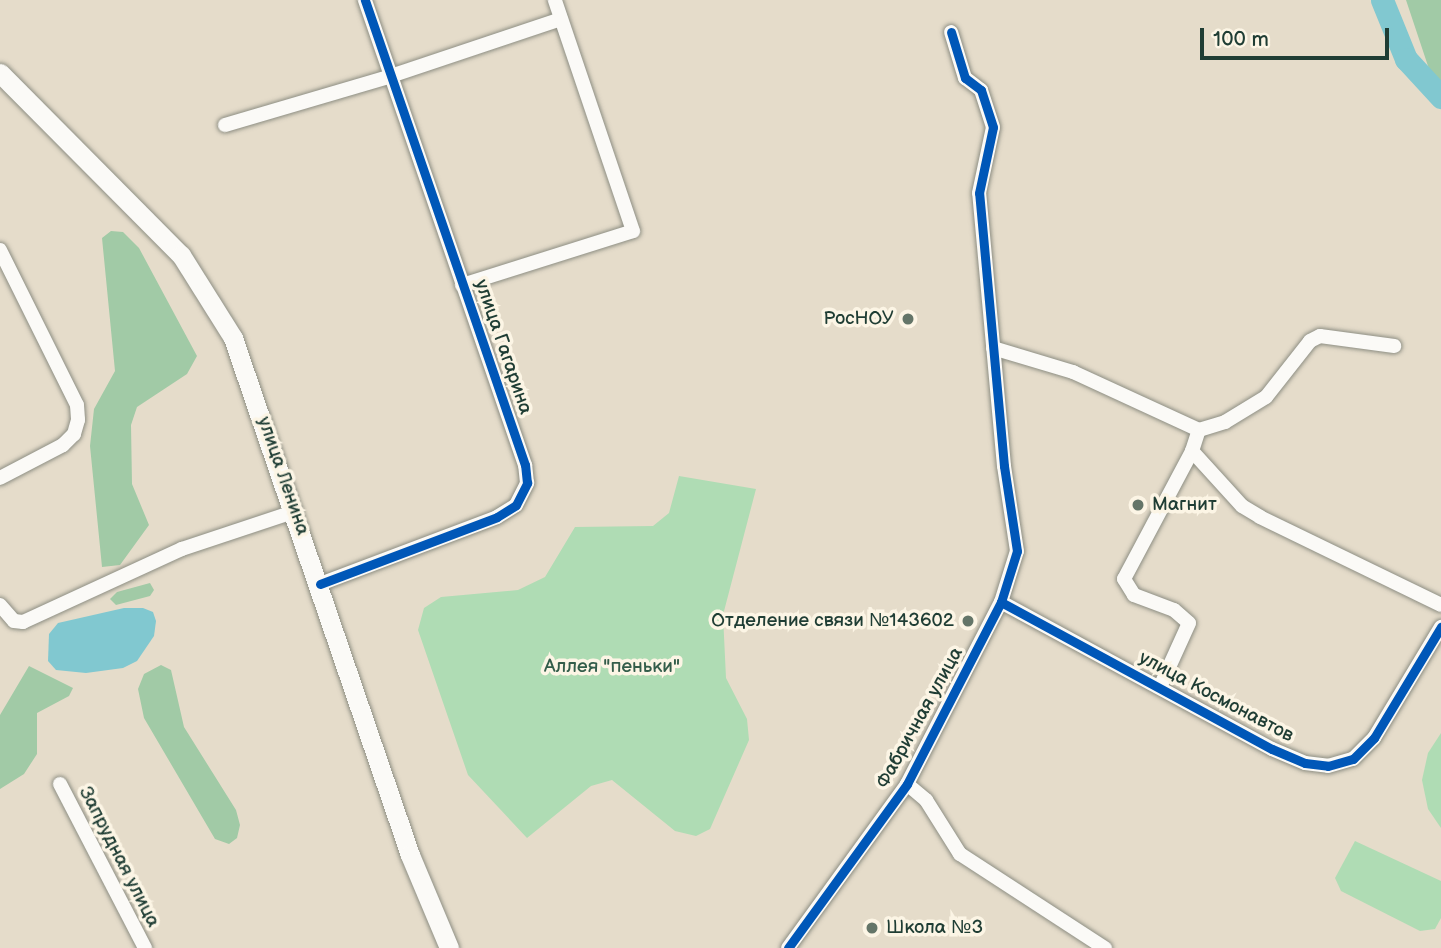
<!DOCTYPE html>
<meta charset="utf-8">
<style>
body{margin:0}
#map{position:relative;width:1441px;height:948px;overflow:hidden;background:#e5dcca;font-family:"Balsamiq Sans",sans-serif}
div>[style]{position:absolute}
.green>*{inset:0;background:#afdcb4}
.forest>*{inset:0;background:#a1caa6}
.water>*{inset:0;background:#81c8d0}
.river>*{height:23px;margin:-11.5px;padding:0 11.5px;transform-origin:11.5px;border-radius:11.5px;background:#81c8d0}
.roads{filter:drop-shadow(0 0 2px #8d8e83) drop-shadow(0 0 2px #8d8e83)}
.minor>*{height:14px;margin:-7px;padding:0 7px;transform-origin:7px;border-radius:7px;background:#fbfaf7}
.secondary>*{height:19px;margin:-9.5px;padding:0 9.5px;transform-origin:9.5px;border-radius:9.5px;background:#fbfaf7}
.cycleway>*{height:9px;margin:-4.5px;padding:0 4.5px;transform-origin:4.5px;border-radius:4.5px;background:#0057b8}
.dots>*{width:19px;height:19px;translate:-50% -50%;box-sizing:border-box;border:4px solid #fcf5e5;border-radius:50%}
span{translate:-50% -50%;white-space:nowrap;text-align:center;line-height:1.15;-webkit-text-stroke:7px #fcf5e5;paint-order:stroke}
.poi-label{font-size:19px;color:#1f3d34}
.right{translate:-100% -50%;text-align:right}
.left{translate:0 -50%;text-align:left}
.street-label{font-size:19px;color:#1f3d34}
.park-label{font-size:19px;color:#335d4a}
.scale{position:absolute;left:1200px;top:28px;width:189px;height:32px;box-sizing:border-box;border:4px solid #1f3d34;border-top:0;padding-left:9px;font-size:21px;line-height:24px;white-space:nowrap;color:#1f3d34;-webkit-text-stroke:5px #fcf5e5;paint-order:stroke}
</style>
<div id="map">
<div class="green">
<div style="clip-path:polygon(679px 476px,756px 489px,723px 615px,726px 678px,747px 719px,749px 740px,710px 829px,696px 836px,675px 831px,612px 780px,591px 786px,527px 838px,468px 775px,418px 630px,424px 608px,441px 597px,518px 590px,545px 577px,575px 527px,653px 526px,669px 513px)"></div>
<div style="clip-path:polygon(1441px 733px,1441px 828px,1428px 809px,1422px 780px,1428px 753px)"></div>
<div style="clip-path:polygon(1355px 841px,1441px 881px,1441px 918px,1435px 929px,1420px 931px,1341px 891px,1335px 878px)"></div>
</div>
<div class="forest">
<div style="clip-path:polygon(1406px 0,1441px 0,1441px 84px,1429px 69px)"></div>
<div style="clip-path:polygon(111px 231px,123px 232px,139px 248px,197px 356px,187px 374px,137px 407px,131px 425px,132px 484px,149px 525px,120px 565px,102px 567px,90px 446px,94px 409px,115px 371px,102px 238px)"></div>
<div style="clip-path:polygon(150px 583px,154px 590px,150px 596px,116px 605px,110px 599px,117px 592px)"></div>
<div style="clip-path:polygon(161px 665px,171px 670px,184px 727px,236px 810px,240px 825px,237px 838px,229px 844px,215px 839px,144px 718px,138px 689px,144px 674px)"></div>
<div style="clip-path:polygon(29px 666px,73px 688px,69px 696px,37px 713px,37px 754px,24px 774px,0 789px,0 715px)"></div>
</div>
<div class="water">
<div style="clip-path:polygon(124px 608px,143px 608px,153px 612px,156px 621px,154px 636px,137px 661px,123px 668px,86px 673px,56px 670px,48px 661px,49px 634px,58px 623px)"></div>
</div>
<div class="river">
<div style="left:1382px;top:0;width:64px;rotate:67.9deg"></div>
<div style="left:1406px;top:59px;width:52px;rotate:47.4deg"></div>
</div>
<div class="roads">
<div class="minor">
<div style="left:225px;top:125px;width:173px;rotate:-16.4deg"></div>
<div style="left:391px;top:76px;width:179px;rotate:-18.5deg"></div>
<div style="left:0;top:250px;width:173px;rotate:63.6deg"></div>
<div style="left:77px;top:405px;width:15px;rotate:86deg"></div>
<div style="left:78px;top:420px;width:15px;rotate:106deg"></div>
<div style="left:74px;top:434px;width:16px;rotate:135deg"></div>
<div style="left:63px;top:445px;width:71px;rotate:152.4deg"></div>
<div style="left:462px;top:285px;width:179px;rotate:-17.5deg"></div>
<div style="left:633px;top:231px;width:244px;rotate:-108.7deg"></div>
<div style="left:993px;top:348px;width:84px;rotate:16.7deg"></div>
<div style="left:1073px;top:372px;width:139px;rotate:24.7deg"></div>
<div style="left:1199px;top:430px;width:27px;rotate:-17deg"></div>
<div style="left:1225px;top:422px;width:48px;rotate:-31.4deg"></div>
<div style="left:1266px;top:397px;width:71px;rotate:-51.8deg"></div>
<div style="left:1310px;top:341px;width:11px;rotate:-27deg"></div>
<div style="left:1320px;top:336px;width:75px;rotate:7.7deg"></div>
<div style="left:1192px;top:451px;width:74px;rotate:47.7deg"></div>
<div style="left:1242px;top:506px;width:21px;rotate:31deg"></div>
<div style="left:1260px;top:517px;width:201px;rotate:25.9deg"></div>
<div style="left:320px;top:584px;width:189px;rotate:-20.7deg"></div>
<div style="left:497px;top:517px;width:22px;rotate:-32deg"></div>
<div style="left:516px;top:505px;width:25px;rotate:-63deg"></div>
<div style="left:527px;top:483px;width:18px;rotate:-96deg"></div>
<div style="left:525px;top:465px;width:492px;rotate:-109deg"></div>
<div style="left:1001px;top:602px;width:308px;rotate:28.5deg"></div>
<div style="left:1272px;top:749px;width:36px;rotate:23deg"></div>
<div style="left:1305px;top:763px;width:23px;rotate:7deg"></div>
<div style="left:1328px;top:766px;width:26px;rotate:-16deg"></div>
<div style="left:1353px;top:759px;width:30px;rotate:-45deg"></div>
<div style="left:1374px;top:738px;width:130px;rotate:-58.9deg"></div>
<div style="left:0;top:605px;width:21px;rotate:49deg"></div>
<div style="left:14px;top:621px;width:9px;rotate:6deg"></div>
<div style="left:23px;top:622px;width:175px;rotate:-24.7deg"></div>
<div style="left:182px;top:549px;width:120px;rotate:-18.4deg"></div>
<div style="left:1160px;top:687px;width:70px;rotate:-65.6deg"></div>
<div style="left:1189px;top:623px;width:20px;rotate:-139deg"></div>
<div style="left:1174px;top:610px;width:43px;rotate:-159.4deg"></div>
<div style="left:1134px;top:595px;width:19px;rotate:-122deg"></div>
<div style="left:1124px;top:579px;width:145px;rotate:-62deg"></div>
<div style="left:1192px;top:451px;width:22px;rotate:-72deg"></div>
<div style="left:60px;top:784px;width:185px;rotate:62.6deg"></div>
<div style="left:907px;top:784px;width:25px;rotate:40deg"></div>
<div style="left:926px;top:800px;width:64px;rotate:57.8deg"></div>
<div style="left:960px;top:854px;width:173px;rotate:33deg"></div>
<div style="left:788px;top:948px;width:203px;rotate:-54deg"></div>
<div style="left:907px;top:784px;width:205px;rotate:-62.7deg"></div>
<div style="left:1001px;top:602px;width:53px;rotate:-72.6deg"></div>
<div style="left:1017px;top:551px;width:86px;rotate:-98.7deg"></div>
<div style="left:1004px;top:466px;width:274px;rotate:-95.2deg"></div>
<div style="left:979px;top:193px;width:67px;rotate:-78deg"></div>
<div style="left:993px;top:127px;width:39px;rotate:-108deg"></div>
<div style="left:981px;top:90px;width:20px;rotate:-143deg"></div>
<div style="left:965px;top:78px;width:48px;rotate:-106.9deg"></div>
</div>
<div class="secondary">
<div style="left:0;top:73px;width:257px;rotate:45.2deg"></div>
<div style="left:181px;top:255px;width:98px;rotate:57.9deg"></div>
<div style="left:233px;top:338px;width:546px;rotate:71.1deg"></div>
<div style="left:410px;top:855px;width:101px;rotate:67.2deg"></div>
</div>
</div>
<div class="cycleway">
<div style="left:320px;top:584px;width:189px;rotate:-20.7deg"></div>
<div style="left:497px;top:517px;width:22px;rotate:-32deg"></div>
<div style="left:516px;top:505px;width:25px;rotate:-63deg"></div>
<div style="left:527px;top:483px;width:18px;rotate:-96deg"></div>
<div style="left:525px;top:465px;width:492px;rotate:-109deg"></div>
<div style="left:1001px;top:602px;width:308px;rotate:28.5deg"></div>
<div style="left:1272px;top:749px;width:36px;rotate:23deg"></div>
<div style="left:1305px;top:763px;width:23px;rotate:7deg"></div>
<div style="left:1328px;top:766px;width:26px;rotate:-16deg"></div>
<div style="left:1353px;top:759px;width:30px;rotate:-45deg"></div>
<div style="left:1374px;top:738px;width:130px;rotate:-58.9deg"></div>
<div style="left:788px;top:948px;width:203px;rotate:-54deg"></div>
<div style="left:907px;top:784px;width:205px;rotate:-62.7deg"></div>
<div style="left:1001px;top:602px;width:53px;rotate:-72.6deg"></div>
<div style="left:1017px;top:551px;width:86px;rotate:-98.7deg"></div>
<div style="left:1004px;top:466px;width:274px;rotate:-95.2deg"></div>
<div style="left:979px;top:193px;width:67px;rotate:-78deg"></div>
<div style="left:993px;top:127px;width:39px;rotate:-108deg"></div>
<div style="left:981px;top:90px;width:20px;rotate:-143deg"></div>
<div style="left:965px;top:78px;width:48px;rotate:-106.9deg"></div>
</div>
<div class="dots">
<div style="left:908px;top:319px;background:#647568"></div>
<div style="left:1138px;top:505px;background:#647568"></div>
<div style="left:968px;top:621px;background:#647568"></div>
<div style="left:872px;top:928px;background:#647568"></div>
</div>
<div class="poi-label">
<span class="right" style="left:894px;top:319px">РосНОУ</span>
<span class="left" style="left:1152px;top:505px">Магнит</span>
<span class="right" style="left:954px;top:621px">Отделение связи №143602</span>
<span class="left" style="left:886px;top:928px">Школа №3</span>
</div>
<div class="street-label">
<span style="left:503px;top:347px;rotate:71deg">улица Гагарина</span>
<span style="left:283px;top:476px;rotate:71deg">улица Ленина</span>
<span style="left:1216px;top:697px;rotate:28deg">улица Космонавтов</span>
<span style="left:920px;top:718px;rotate:-61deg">Фабричная улица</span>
<span style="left:119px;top:857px;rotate:63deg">Запрудная улица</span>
</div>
<div class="park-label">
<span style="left:612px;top:667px">Аллея "пеньки"</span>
</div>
<div class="scale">100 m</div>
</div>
